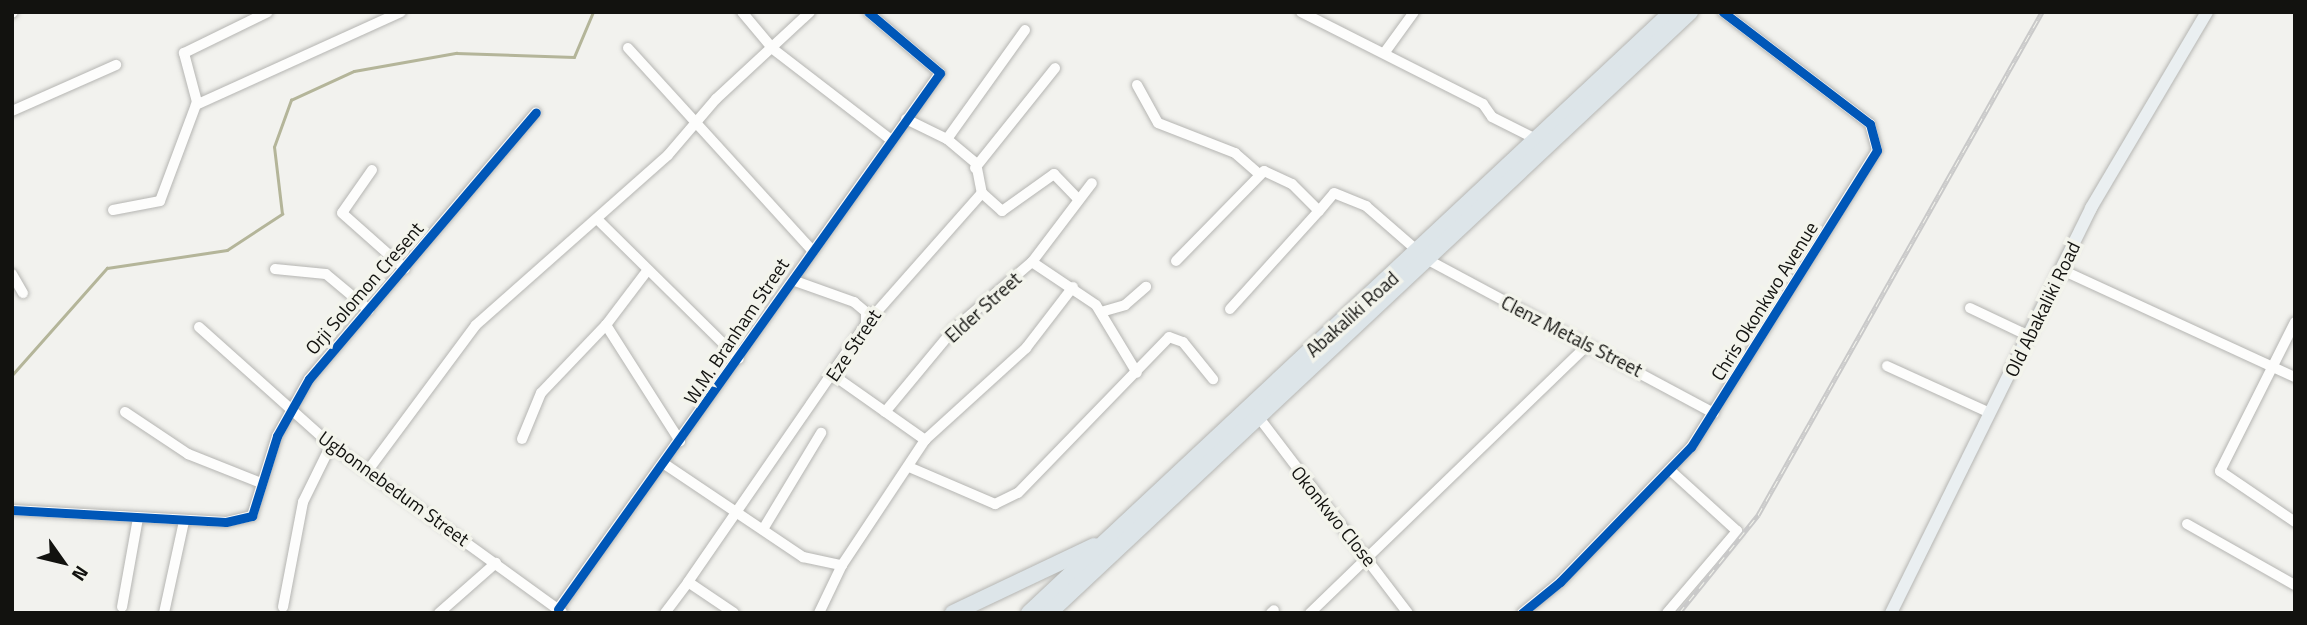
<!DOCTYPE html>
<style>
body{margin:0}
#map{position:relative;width:2307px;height:625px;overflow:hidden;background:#f2f2ee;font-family:"Titillium Web",sans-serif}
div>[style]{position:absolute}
.stream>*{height:2.5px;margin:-1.25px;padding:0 1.25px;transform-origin:1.25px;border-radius:1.25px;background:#b4b599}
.roads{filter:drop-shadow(0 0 2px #b5b5b2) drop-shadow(0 0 2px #b5b5b2)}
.minor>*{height:10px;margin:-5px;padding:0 5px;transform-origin:5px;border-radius:5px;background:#fdfdfc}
.major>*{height:12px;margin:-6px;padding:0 6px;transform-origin:6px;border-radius:6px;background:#eaeff1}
.highway>*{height:16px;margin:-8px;padding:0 8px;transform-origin:8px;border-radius:8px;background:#dde5e9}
.rail>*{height:5px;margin-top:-2.5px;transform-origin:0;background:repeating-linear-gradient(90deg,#f3f4ec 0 8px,#c9c9c9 0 16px);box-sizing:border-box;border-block:2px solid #c9c9c9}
.cycleway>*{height:9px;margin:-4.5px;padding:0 4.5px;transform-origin:4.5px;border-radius:4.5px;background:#0057b8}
span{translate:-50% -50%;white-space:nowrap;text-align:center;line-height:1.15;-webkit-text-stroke:7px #f3f4ec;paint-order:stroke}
.street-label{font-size:19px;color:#12120f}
.frame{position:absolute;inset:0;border:14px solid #12120f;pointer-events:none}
.north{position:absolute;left:28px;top:527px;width:70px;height:70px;-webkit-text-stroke:5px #f3f4ec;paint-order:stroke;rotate:124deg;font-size:19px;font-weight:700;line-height:28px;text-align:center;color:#12120f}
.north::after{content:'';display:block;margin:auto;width:24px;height:32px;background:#12120f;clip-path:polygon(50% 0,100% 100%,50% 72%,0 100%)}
</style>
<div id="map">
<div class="stream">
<div style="left:12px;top:375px;width:143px;rotate:-48.4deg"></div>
<div style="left:107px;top:268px;width:121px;rotate:-8.5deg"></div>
<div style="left:227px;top:250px;width:66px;rotate:-33.2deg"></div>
<div style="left:282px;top:214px;width:67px;rotate:-96.8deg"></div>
<div style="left:274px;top:147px;width:50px;rotate:-70.1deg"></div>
<div style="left:291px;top:100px;width:69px;rotate:-24.7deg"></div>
<div style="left:354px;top:71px;width:104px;rotate:-10deg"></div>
<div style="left:456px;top:53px;width:118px;rotate:1.9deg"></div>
<div style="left:574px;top:57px;width:49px;rotate:-67.1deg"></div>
</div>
<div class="roads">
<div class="minor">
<div style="left:742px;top:12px;width:48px;rotate:50deg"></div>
<div style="left:773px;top:49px;width:148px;rotate:37.6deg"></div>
<div style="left:1301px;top:12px;width:204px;rotate:26.8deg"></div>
<div style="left:1483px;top:104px;width:16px;rotate:55deg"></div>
<div style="left:1492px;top:117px;width:49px;rotate:26.6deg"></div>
<div style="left:12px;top:13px;width:1px;rotate:-45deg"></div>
<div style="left:628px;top:48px;width:272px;rotate:47.7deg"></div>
<div style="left:1385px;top:52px;width:49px;rotate:-54.1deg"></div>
<div style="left:1137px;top:85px;width:43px;rotate:61.1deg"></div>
<div style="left:1158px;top:123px;width:83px;rotate:21.3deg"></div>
<div style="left:1235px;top:153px;width:30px;rotate:41deg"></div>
<div style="left:196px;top:105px;width:225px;rotate:-24.4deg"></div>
<div style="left:12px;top:111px;width:114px;rotate:-23.9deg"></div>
<div style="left:906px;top:119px;width:46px;rotate:26deg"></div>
<div style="left:947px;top:139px;width:38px;rotate:40deg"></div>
<div style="left:976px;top:163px;width:31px;rotate:79deg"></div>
<div style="left:982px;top:193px;width:27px;rotate:42deg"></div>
<div style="left:1002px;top:211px;width:64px;rotate:-35.4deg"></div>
<div style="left:1054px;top:174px;width:33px;rotate:46deg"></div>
<div style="left:947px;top:139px;width:134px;rotate:-54.4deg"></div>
<div style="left:975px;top:168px;width:128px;rotate:-51.3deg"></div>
<div style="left:372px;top:170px;width:52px;rotate:124.9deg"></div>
<div style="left:342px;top:213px;width:84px;rotate:41.6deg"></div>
<div style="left:113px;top:210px;width:48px;rotate:-10.8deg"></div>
<div style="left:160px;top:201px;width:106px;rotate:-69.5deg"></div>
<div style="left:197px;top:102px;width:51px;rotate:-104.9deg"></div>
<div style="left:184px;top:53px;width:93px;rotate:-26deg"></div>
<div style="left:597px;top:219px;width:199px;rotate:44.6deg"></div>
<div style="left:1176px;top:261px;width:126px;rotate:-45.6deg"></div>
<div style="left:1264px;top:171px;width:31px;rotate:25deg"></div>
<div style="left:1292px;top:184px;width:38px;rotate:45deg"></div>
<div style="left:1319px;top:211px;width:23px;rotate:-50deg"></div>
<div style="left:1334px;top:193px;width:35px;rotate:22deg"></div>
<div style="left:1366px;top:206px;width:72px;rotate:41deg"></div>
<div style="left:1430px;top:261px;width:322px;rotate:28.2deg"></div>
<div style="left:1032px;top:262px;width:77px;rotate:33.9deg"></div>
<div style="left:1096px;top:305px;width:79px;rotate:58.9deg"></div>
<div style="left:275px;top:269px;width:51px;rotate:5.6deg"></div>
<div style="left:326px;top:274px;width:56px;rotate:39.9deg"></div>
<div style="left:2062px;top:270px;width:256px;rotate:24.7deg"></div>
<div style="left:12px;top:274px;width:22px;rotate:60deg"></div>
<div style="left:795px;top:281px;width:63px;rotate:19.6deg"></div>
<div style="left:854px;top:302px;width:16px;rotate:40deg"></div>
<div style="left:866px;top:312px;width:12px;rotate:90deg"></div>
<div style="left:1970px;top:308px;width:65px;rotate:25.4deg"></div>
<div style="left:1230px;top:309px;width:132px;rotate:-47.8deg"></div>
<div style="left:1101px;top:312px;width:25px;rotate:-16deg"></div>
<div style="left:1125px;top:305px;width:28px;rotate:-41deg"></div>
<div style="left:2295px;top:322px;width:167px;rotate:116.7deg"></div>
<div style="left:2220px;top:471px;width:91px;rotate:34.2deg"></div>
<div style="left:606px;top:325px;width:68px;rotate:-52.8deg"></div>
<div style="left:199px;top:327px;width:177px;rotate:41.8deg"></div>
<div style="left:331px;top:445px;width:285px;rotate:35.9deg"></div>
<div style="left:1887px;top:366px;width:113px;rotate:24.5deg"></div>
<div style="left:833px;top:375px;width:113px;rotate:35.2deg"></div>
<div style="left:125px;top:412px;width:76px;rotate:33.7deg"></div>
<div style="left:188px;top:454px;width:79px;rotate:21.7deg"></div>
<div style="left:885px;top:412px;width:108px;rotate:-50.3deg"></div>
<div style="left:954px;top:329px;width:103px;rotate:-40.7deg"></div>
<div style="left:1032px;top:262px;width:99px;rotate:-52.8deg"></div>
<div style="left:1260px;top:419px;width:244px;rotate:52.7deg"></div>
<div style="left:522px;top:439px;width:50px;rotate:-67.6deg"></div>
<div style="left:541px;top:393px;width:94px;rotate:-46.3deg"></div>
<div style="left:606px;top:325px;width:138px;rotate:57.5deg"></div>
<div style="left:663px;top:463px;width:169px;rotate:33.9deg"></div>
<div style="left:803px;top:557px;width:40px;rotate:12deg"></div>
<div style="left:909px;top:467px;width:94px;rotate:23.3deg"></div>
<div style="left:995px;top:504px;width:25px;rotate:-26deg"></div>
<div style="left:1018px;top:493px;width:217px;rotate:-45.9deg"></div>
<div style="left:1169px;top:337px;width:15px;rotate:20deg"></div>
<div style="left:1183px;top:342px;width:48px;rotate:51deg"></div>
<div style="left:369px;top:469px;width:179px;rotate:-53.4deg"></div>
<div style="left:476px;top:325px;width:256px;rotate:-41.5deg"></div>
<div style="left:668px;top:155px;width:74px;rotate:-49.4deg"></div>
<div style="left:716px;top:99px;width:128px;rotate:-42.8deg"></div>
<div style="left:12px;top:510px;width:214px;rotate:3.2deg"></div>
<div style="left:226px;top:522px;width:27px;rotate:-13deg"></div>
<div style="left:252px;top:516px;width:84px;rotate:-72.6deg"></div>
<div style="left:277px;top:436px;width:65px;rotate:-60.7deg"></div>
<div style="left:309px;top:379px;width:350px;rotate:-49.6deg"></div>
<div style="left:2187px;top:524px;width:124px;rotate:29.5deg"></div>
<div style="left:765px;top:526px;width:109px;rotate:-58.9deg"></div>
<div style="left:122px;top:607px;width:90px;rotate:-79.8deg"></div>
<div style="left:283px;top:607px;width:107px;rotate:-79.2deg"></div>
<div style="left:303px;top:502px;width:64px;rotate:-63.8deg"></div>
<div style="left:558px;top:609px;width:658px;rotate:-54.52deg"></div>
<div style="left:940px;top:73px;width:94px;rotate:-139.7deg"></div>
<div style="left:164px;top:613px;width:94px;rotate:-77.7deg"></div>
<div style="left:439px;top:613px;width:76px;rotate:-41.3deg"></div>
<div style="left:665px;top:613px;width:39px;rotate:-53deg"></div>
<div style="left:734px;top:613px;width:55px;rotate:-146deg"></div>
<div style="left:688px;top:582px;width:313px;rotate:-55.4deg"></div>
<div style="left:866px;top:324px;width:175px;rotate:-48.5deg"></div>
<div style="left:819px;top:613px;width:53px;rotate:-64.4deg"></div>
<div style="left:842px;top:565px;width:150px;rotate:-56.4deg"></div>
<div style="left:925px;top:440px;width:137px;rotate:-42.3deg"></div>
<div style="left:1026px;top:348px;width:77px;rotate:-52.4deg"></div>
<div style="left:1271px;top:613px;width:4px;rotate:-45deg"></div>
<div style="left:1310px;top:613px;width:386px;rotate:-44deg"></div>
<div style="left:1522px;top:613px;width:49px;rotate:-39.2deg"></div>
<div style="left:1560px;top:582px;width:188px;rotate:-45.9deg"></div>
<div style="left:1691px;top:447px;width:350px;rotate:-57.9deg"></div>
<div style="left:1877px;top:150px;width:27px;rotate:-105deg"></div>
<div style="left:1870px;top:124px;width:185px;rotate:-142.7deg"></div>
<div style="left:1667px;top:613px;width:108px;rotate:-49.5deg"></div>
<div style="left:1737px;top:531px;width:89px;rotate:-137.7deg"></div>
</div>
<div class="major">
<div style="left:1891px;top:613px;width:452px;rotate:-63.7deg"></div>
<div style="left:2091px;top:208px;width:228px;rotate:-59.4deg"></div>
</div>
<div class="highway">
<div style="left:953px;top:613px;width:156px;rotate:-25.4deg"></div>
<div style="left:1029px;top:613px;width:880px;rotate:-43.07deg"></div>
<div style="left:1049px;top:613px;width:879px;rotate:-43.16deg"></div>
</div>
</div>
<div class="rail">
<div style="left:1679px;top:613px;width:126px;rotate:-51.1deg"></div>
<div style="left:1758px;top:515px;width:578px;rotate:-60.55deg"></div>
</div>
<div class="cycleway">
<div style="left:12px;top:510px;width:214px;rotate:3.2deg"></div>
<div style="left:226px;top:522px;width:27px;rotate:-13deg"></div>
<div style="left:252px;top:516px;width:84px;rotate:-72.6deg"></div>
<div style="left:277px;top:436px;width:65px;rotate:-60.7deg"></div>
<div style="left:309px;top:379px;width:350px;rotate:-49.6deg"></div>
<div style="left:558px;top:609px;width:658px;rotate:-54.52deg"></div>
<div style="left:940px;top:73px;width:94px;rotate:-139.7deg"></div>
<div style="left:1522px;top:613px;width:49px;rotate:-39.2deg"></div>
<div style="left:1560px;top:582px;width:188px;rotate:-45.9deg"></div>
<div style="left:1691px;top:447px;width:350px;rotate:-57.9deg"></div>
<div style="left:1877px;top:150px;width:27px;rotate:-105deg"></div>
<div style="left:1870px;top:124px;width:185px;rotate:-142.7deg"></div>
</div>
<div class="street-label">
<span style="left:364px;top:288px;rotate:-49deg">Orji Solomon Cresent</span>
<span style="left:1764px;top:301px;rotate:-58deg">Chris Okonkwo Avenue</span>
<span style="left:983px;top:307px;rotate:-42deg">Elder Street</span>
<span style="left:2042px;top:309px;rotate:-64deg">Old Abakaliki Road</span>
<span style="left:1352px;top:314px;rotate:-42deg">Abakaliki Road</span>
<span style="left:736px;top:331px;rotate:-56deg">W.M. Branham Street</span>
<span style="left:1572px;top:336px;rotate:27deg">Clenz Metals Street</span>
<span style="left:853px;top:345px;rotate:-56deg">Eze Street</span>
<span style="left:394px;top:488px;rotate:36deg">Ugbonnebedum Street</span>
<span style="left:1334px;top:516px;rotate:51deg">Okonkwo Close</span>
</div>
<div class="frame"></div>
<div class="north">N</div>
</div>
